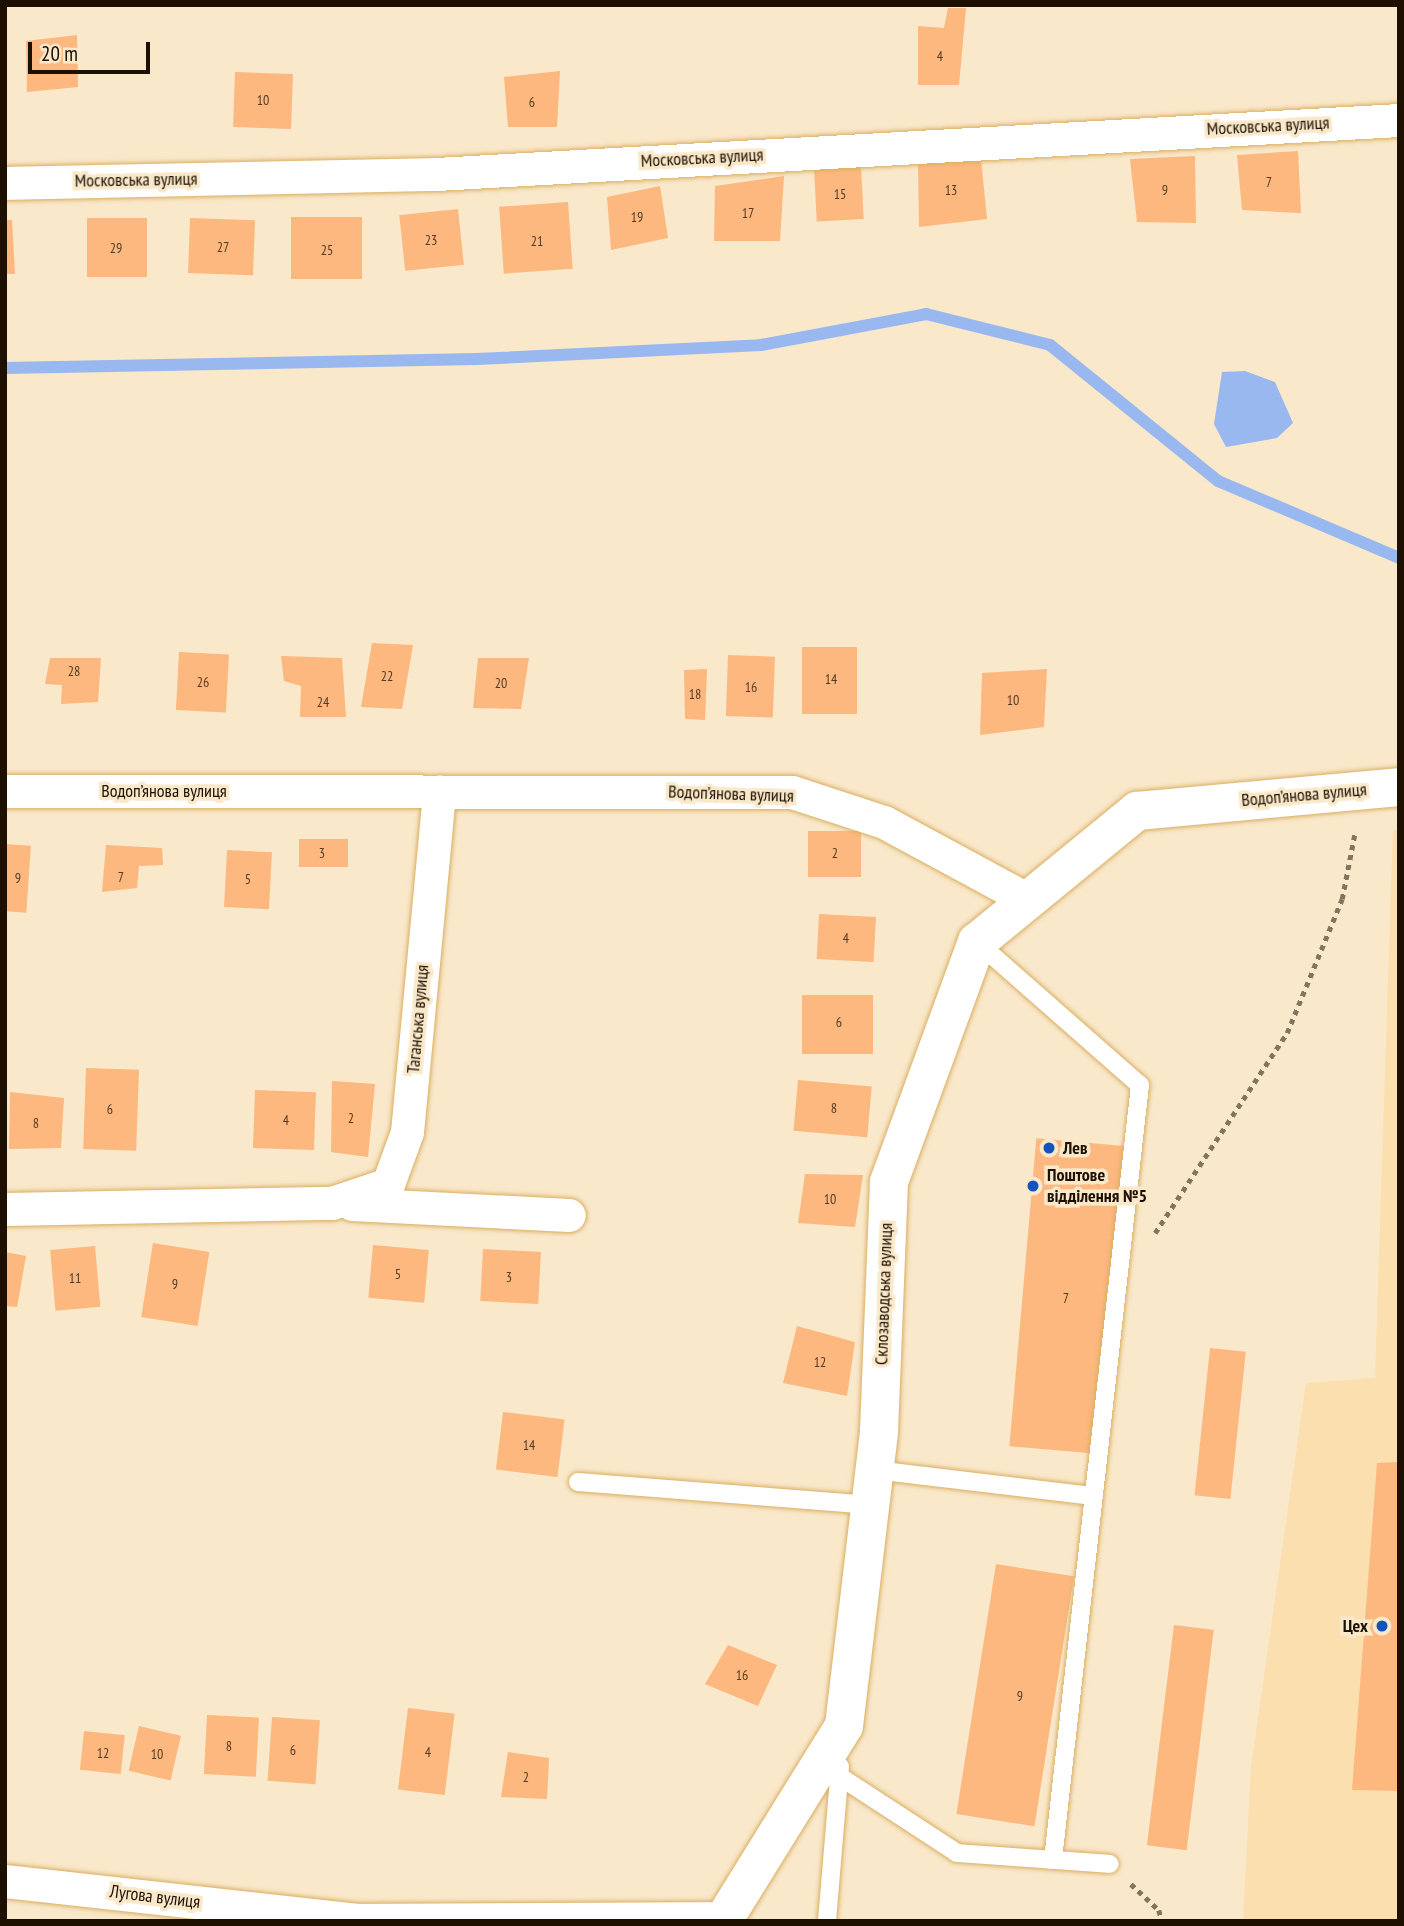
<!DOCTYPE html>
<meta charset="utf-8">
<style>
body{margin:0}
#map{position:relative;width:1404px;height:1926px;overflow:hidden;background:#f9e8ca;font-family:"PT Sans Narrow",sans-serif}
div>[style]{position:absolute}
.built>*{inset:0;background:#fcdfae}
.water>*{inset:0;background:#98b8ef}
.stream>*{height:12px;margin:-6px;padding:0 6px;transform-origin:6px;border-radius:6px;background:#98b8ef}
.building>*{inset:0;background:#fcb87f;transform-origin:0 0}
.path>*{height:4.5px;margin-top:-2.25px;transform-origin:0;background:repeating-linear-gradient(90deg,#83745e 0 5px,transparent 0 10px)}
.roads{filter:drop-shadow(0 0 2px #daae61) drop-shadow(0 0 2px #daae61)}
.service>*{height:18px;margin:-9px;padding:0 9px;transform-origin:9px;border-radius:9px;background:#fff}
.minor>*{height:33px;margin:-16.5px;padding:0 16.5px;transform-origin:16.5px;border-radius:16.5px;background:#fff}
.tertiary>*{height:38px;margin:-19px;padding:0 19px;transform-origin:19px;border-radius:19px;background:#fff}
.dots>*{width:19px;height:19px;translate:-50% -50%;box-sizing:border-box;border:4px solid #f9e8ca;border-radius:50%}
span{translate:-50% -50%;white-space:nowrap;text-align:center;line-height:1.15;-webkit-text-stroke:7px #f9e8ca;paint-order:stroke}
.number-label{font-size:14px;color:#553a20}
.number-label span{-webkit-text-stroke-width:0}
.street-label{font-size:18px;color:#1d1000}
.poi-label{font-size:18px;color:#1d1000;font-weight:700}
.left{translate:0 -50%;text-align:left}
.right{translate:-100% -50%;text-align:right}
.frame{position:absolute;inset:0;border:7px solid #1d1000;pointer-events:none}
.scale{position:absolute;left:28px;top:42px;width:122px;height:32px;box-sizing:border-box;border:4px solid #1d1000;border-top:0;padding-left:9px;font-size:21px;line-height:24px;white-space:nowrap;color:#1d1000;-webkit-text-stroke:5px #f9e8ca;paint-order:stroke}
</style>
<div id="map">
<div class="built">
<div style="clip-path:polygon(1393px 830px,1399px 830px,1399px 1921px,1243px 1921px,1251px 1767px,1306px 1383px,1375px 1378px)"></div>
</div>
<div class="water">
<div style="clip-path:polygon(1245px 371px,1275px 382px,1293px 423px,1277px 438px,1226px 447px,1214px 424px,1222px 372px)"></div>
</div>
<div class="stream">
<div style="left:5px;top:368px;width:472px;rotate:-1.1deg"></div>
<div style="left:477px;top:359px;width:284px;rotate:-2.8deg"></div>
<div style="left:761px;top:345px;width:168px;rotate:-10.6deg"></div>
<div style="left:926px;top:314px;width:128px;rotate:14deg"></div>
<div style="left:1050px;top:345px;width:216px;rotate:39deg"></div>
<div style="left:1218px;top:481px;width:197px;rotate:23deg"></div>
</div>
<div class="building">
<div style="clip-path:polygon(948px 8px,966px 8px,959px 85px,918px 85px,918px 26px,944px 28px)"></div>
<div style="clip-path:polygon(77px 35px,78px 87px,27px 92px,26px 41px)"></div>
<div style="clip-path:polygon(560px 71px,557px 127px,508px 127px,504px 77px)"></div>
<div style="left:235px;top:72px;width:58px;height:55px;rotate:2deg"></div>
<div style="clip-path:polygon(1298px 151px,1301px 213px,1242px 210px,1237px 155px)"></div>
<div style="clip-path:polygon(1195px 156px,1196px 223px,1137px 222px,1130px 159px)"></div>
<div style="clip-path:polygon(981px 159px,987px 219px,919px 227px,918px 162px)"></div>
<div style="left:861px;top:167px;width:52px;height:47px;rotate:87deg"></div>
<div style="clip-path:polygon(784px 176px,780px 241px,714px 241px,715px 186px)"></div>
<div style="clip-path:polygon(660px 186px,668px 238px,611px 250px,607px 197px)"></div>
<div style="left:568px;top:202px;width:67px;height:69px;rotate:86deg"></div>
<div style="left:458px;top:209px;width:56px;height:59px;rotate:84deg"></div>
<div style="left:362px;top:217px;width:62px;height:71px;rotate:90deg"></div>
<div style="left:87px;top:218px;width:60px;height:59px"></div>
<div style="left:190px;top:218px;width:65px;height:55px;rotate:2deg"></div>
<div style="clip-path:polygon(5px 220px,12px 220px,15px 274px,5px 274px)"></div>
<div style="clip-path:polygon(372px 643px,413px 645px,402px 709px,361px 707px)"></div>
<div style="left:802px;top:647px;width:55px;height:67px"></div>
<div style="left:179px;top:652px;width:50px;height:58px;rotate:3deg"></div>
<div style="left:728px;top:655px;width:47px;height:61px;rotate:2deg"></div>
<div style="clip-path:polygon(281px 656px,342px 658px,346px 717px,300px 717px,301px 686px,284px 681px)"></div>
<div style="clip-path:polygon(50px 658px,101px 658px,98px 702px,61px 704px,62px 685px,45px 684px)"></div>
<div style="clip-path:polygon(478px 658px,529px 658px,521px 709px,473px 708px)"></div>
<div style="clip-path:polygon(707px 669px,705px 720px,685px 719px,684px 670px)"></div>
<div style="clip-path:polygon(1047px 669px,1044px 727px,980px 735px,982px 673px)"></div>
<div style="left:808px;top:831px;width:53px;height:46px"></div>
<div style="left:299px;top:839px;width:49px;height:28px"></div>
<div style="left:5px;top:844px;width:26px;height:67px;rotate:4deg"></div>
<div style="clip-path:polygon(106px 845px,162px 848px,163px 865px,139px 866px,137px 888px,102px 892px)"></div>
<div style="left:227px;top:850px;width:45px;height:57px;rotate:3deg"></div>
<div style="left:819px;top:914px;width:57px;height:45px;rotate:3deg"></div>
<div style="left:802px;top:995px;width:71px;height:59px"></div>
<div style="left:86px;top:1068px;width:53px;height:81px;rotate:2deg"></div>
<div style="left:798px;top:1080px;width:74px;height:51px;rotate:5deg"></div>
<div style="clip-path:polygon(332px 1081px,375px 1084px,368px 1157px,331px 1152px)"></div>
<div style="left:255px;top:1090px;width:61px;height:58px;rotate:2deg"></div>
<div style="clip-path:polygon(10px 1092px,64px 1098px,61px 1148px,9px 1149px)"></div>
<div style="left:1124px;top:1146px;width:309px;height:88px;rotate:95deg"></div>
<div style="clip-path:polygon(805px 1174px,863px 1175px,855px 1227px,798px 1223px)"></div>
<div style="left:153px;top:1243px;width:57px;height:75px;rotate:9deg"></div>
<div style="left:373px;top:1245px;width:56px;height:53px;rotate:5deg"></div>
<div style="left:95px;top:1246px;width:61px;height:45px;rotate:85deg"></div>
<div style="left:483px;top:1249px;width:58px;height:52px;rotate:3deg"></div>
<div style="clip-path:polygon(5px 1252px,26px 1256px,17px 1307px,5px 1306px)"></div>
<div style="clip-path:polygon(797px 1326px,855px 1342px,847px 1396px,783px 1383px)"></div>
<div style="left:1210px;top:1348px;width:36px;height:148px;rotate:6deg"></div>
<div style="left:503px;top:1412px;width:62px;height:58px;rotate:7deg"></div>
<div style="clip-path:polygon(1399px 1462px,1399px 1791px,1352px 1790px,1377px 1463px)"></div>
<div style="left:996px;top:1564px;width:79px;height:253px;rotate:9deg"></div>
<div style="left:1174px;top:1625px;width:40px;height:222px;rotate:7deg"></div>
<div style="clip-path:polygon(728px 1645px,777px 1665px,758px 1706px,705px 1684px)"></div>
<div style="left:408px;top:1708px;width:47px;height:82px;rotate:7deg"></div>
<div style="left:207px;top:1715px;width:52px;height:59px;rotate:3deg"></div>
<div style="left:272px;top:1717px;width:48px;height:64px;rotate:4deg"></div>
<div style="left:139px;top:1726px;width:43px;height:46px;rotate:13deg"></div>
<div style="left:84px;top:1731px;width:41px;height:39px;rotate:6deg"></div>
<div style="clip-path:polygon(508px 1752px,549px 1758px,547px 1799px,501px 1797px)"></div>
</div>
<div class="path">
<div style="left:1155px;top:1233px;width:240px;rotate:-56.6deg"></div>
<div style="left:1287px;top:1033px;width:145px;rotate:-67.7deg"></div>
<div style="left:1342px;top:899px;width:68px;rotate:-79deg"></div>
<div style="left:1131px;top:1884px;width:38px;rotate:43deg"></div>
<div style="left:1159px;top:1910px;width:11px;rotate:75deg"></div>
</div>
<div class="roads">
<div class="service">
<div style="left:977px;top:942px;width:217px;rotate:41.3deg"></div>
<div style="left:1140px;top:1085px;width:780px;rotate:96.41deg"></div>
<div style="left:875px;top:1470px;width:220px;rotate:6.8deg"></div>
<div style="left:578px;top:1482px;width:294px;rotate:4.5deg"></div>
<div style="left:839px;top:1776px;width:141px;rotate:33.1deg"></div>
<div style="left:957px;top:1853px;width:153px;rotate:4.1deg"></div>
<div style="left:827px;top:1921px;width:155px;rotate:-85.2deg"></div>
</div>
<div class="minor">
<div style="left:5px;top:183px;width:431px;rotate:-1.2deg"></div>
<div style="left:436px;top:174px;width:965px;rotate:-3.21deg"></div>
<div style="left:5px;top:791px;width:787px;rotate:0.07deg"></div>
<div style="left:792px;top:792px;width:97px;rotate:18.1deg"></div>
<div style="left:884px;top:822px;width:164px;rotate:28.4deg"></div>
<div style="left:352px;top:1204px;width:217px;rotate:2.9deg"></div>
<div style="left:5px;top:1209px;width:327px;rotate:-1.1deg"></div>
<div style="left:332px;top:1203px;width:59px;rotate:-18.7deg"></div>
<div style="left:388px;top:1184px;width:55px;rotate:-69.9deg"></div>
<div style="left:407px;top:1132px;width:342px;rotate:-84.6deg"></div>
<div style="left:5px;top:1881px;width:356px;rotate:6.3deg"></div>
<div style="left:359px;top:1920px;width:366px;rotate:-0.3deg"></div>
</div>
<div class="tertiary">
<div style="left:723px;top:1921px;width:229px;rotate:-58.2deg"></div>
<div style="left:844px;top:1726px;width:297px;rotate:-83.2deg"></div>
<div style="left:879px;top:1431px;width:249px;rotate:-87.7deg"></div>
<div style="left:889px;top:1182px;width:256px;rotate:-69.9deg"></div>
<div style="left:977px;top:942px;width:207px;rotate:-39.3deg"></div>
<div style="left:1137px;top:811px;width:263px;rotate:-5.2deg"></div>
</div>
</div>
<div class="dots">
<div style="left:1049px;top:1148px;background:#1353bf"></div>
<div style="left:1033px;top:1186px;background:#1353bf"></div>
<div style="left:1382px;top:1626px;background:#1353bf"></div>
</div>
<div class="number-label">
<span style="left:940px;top:56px">4</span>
<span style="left:263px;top:100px">10</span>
<span style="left:532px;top:102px">6</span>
<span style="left:1269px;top:182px">7</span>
<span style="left:951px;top:190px">13</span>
<span style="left:1165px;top:190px">9</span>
<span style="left:840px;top:194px">15</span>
<span style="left:748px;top:213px">17</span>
<span style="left:637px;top:217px">19</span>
<span style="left:431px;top:240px">23</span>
<span style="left:537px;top:241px">21</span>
<span style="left:223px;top:247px">27</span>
<span style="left:116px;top:248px">29</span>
<span style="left:327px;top:250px">25</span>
<span style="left:74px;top:671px">28</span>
<span style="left:387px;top:676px">22</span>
<span style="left:831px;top:679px">14</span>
<span style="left:203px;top:682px">26</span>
<span style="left:501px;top:683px">20</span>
<span style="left:751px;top:687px">16</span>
<span style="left:695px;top:694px">18</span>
<span style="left:1013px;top:700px">10</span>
<span style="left:323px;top:702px">24</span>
<span style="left:322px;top:853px">3</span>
<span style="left:835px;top:853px">2</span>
<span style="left:121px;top:877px">7</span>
<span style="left:18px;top:878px">9</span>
<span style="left:248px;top:879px">5</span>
<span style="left:846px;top:938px">4</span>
<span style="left:839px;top:1022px">6</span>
<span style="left:834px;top:1108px">8</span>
<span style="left:110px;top:1109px">6</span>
<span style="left:351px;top:1118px">2</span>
<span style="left:286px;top:1120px">4</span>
<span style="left:36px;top:1123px">8</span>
<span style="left:830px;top:1199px">10</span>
<span style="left:398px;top:1274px">5</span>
<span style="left:509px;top:1277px">3</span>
<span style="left:75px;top:1278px">11</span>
<span style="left:175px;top:1284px">9</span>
<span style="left:1066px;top:1298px">7</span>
<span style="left:820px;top:1362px">12</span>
<span style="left:529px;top:1445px">14</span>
<span style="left:742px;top:1675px">16</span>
<span style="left:1020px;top:1696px">9</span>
<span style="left:229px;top:1746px">8</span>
<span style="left:293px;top:1750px">6</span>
<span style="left:428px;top:1752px">4</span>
<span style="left:103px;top:1753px">12</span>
<span style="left:157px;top:1754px">10</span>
<span style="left:526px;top:1777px">2</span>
</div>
<div class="street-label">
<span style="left:1268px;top:126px;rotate:-3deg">Московська вулиця</span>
<span style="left:702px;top:158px;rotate:-3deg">Московська вулиця</span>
<span style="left:136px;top:180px;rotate:-1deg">Московська вулиця</span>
<span style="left:164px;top:791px">Водоп’янова вулиця</span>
<span style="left:731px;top:794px;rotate:2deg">Водоп’янова вулиця</span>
<span style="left:1304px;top:795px;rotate:-5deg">Водоп’янова вулиця</span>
<span style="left:418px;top:1019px;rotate:-85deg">Таганська вулиця</span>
<span style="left:884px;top:1294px;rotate:-88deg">Склозаводська вулиця</span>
<span style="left:155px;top:1897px;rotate:7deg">Лугова вулиця</span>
</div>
<div class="poi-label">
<span class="left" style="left:1063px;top:1148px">Лев</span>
<span class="left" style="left:1047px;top:1186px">Поштове<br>відділення №5</span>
<span class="right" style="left:1368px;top:1626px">Цех</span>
</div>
<div class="frame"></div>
<div class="scale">20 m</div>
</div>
